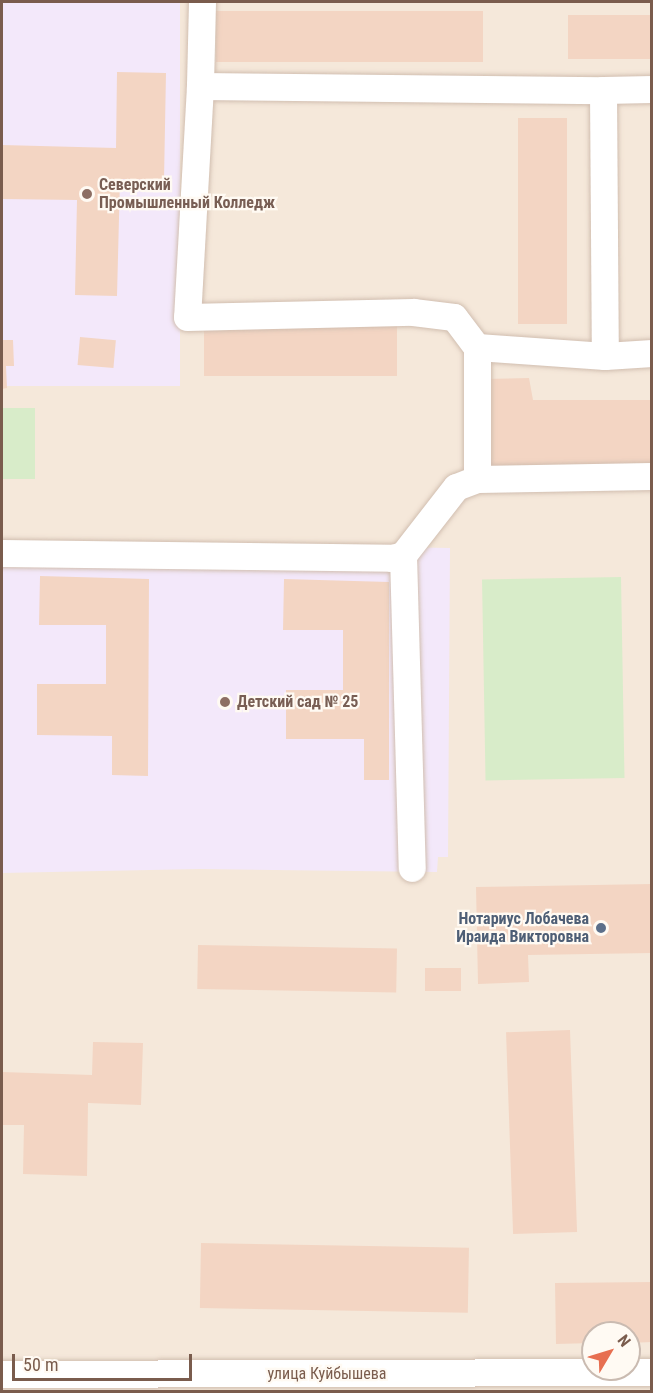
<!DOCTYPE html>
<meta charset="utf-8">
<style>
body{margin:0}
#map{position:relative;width:653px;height:1393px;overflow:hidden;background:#fdf6ec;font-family:"Roboto Condensed",sans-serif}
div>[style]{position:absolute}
.residential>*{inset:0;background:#f5e8da}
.education>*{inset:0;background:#f3e8fa;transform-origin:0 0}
.green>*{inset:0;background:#d8ecc9;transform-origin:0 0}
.building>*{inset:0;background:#f3d5c3;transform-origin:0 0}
.roads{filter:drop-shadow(0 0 2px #d1beb0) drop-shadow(0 0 2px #d1beb0)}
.minor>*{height:27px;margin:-13.5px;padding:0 13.5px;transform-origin:13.5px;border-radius:13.5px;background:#fff}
.dots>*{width:16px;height:16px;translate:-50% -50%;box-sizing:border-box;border:3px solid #fffaf3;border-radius:50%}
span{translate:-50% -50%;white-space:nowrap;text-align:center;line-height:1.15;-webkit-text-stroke:4.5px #fffaf3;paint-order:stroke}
.education-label{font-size:16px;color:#785e54;font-weight:700}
.left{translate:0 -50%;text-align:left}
.service-label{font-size:16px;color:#4e5e75;font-weight:700}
.right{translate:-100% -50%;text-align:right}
.street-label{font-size:16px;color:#7a5c4d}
.frame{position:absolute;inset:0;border:3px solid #7a5c4d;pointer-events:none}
.north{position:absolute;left:581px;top:1321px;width:60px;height:60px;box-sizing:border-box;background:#fffaf3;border:2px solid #cabbb1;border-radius:50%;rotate:52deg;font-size:16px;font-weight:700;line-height:24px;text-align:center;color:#7a5c4d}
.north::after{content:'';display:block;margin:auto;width:21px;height:27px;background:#e76f51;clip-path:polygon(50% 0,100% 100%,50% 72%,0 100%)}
.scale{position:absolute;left:12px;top:1354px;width:180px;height:27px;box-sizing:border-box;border:3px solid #7a5c4d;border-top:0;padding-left:8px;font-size:18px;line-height:21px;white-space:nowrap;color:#7a5c4d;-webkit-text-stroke:4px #fffaf3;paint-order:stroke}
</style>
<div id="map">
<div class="residential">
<div style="clip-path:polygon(evenodd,2px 2px,651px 2px,651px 1391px,2px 1392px,2px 2px,593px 1333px,629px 1333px,629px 1369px,593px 1369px,593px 1333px)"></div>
</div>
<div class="education">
<div style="left:2px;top:2px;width:178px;height:384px"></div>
<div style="clip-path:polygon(204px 544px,450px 548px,448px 857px,438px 857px,437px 872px,199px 869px,2px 873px,2px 546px)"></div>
</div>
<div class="green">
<div style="left:2px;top:408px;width:33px;height:71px"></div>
<div style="left:621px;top:577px;width:201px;height:139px;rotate:89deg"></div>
</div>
<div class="building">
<div style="left:216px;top:11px;width:267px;height:51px"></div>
<div style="left:652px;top:15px;width:44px;height:84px;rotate:90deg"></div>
<div style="clip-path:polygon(117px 72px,166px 73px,164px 180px,120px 179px,117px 296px,75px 295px,77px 200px,2px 199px,2px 145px,116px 148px)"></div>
<div style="left:518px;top:118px;width:49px;height:206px"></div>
<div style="left:397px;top:325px;width:51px;height:193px;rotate:90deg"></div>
<div style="left:80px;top:337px;width:36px;height:28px;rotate:5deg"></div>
<div style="clip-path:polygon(2px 340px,13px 340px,14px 366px,6px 366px,7px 388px,2px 389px)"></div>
<div style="clip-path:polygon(529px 378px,533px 400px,652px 400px,652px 467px,481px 470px,481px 379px)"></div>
<div style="clip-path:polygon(40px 576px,149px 579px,148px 776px,112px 775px,112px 736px,37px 735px,37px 684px,106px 684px,106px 625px,39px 625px)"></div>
<div style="clip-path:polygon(284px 579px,389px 582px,389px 780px,364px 780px,364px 739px,286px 739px,286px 690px,343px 690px,343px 630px,283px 630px)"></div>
<div style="clip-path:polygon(652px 884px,652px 953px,528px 955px,529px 982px,478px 984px,476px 887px)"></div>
<div style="left:198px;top:945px;width:199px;height:44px;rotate:1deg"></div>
<div style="left:425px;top:968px;width:36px;height:23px"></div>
<div style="left:570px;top:1030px;width:202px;height:64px;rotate:88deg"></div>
<div style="clip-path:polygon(93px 1042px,143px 1043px,141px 1105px,88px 1103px,87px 1176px,23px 1174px,24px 1125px,2px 1125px,2px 1072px,92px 1075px)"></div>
<div style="left:201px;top:1243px;width:268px;height:65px;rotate:1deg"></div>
<div style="clip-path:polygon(652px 1282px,652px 1342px,629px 1343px,629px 1333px,593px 1333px,593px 1343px,556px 1344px,555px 1283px)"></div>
</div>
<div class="roads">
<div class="minor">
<div style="left:202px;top:2px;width:84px;rotate:91.4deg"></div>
<div style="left:200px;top:86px;width:403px;rotate:0.6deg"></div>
<div style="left:200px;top:86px;width:231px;rotate:93.2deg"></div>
<div style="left:187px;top:317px;width:226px;rotate:-1.3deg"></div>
<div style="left:413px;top:312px;width:41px;rotate:7deg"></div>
<div style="left:454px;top:317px;width:38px;rotate:53deg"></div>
<div style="left:477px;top:347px;width:132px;rotate:90deg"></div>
<div style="left:477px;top:479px;width:175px;rotate:-1deg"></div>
<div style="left:652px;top:89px;width:49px;rotate:178.8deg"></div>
<div style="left:603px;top:90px;width:266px;rotate:89.6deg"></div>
<div style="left:605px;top:356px;width:47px;rotate:-3.7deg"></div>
<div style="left:477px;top:347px;width:128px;rotate:4deg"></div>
<div style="left:2px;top:553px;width:390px;rotate:0.7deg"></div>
<div style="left:392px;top:558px;width:11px;rotate:-15deg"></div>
<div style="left:403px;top:555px;width:86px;rotate:-52.1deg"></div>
<div style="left:456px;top:487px;width:22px;rotate:-21deg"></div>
<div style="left:403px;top:555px;width:313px;rotate:88.4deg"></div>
<div style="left:2px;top:1374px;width:650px;rotate:-0.18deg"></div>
</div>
</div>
<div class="dots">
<div style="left:87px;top:194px;background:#8d6e63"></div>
<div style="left:225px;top:702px;background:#8d6e63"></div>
<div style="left:601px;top:928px;background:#5c6f8a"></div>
</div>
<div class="education-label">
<span class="left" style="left:99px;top:194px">Северский<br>Промышленный Колледж</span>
<span class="left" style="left:237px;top:702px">Детский сад № 25</span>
</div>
<div class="service-label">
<span class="right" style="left:589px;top:928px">Нотариус Лобачева<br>Ираида Викторовна</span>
</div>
<div class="street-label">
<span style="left:327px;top:1374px">улица Куйбышева</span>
</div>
<div class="frame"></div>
<div class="north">N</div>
<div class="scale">50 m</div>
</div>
